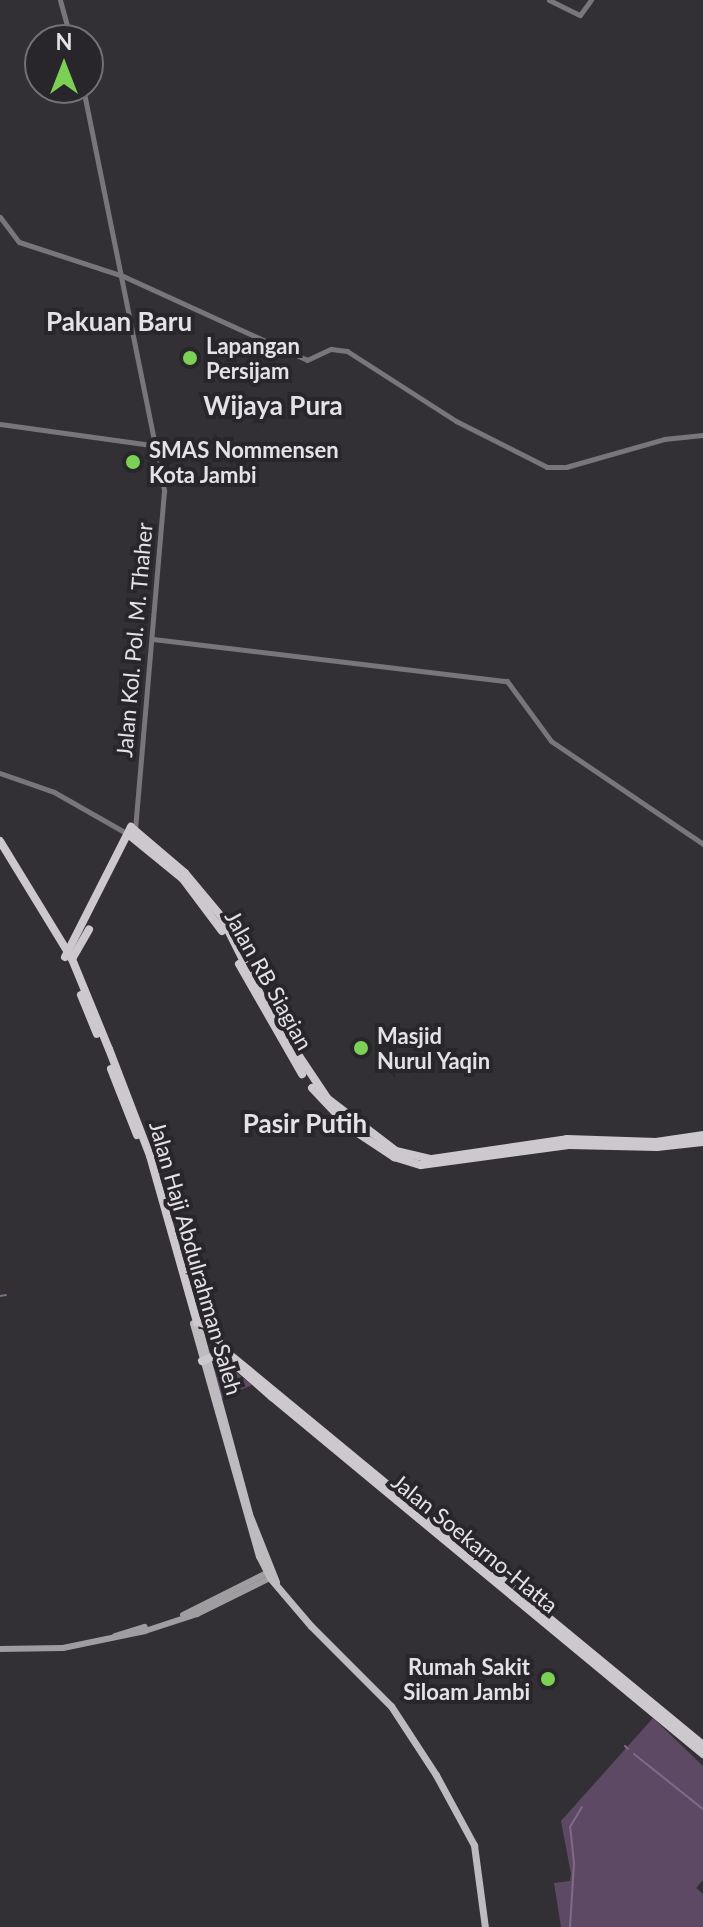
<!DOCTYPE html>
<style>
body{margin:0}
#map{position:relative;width:703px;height:1927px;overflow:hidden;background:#333035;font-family:Lato,sans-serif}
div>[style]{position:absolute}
.green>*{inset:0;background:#5e4965}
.stream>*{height:2px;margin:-1px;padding:0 1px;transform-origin:1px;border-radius:1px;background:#806a88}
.tertiary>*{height:5px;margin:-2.5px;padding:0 2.5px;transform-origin:2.5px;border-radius:2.5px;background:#787679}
.secondary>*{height:6px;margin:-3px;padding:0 3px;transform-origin:3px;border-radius:3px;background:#9f9da0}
.primary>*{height:7px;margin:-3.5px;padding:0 3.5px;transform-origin:3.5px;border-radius:3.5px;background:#bebbbf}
.trunk>*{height:8px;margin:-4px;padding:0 4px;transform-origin:4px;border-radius:4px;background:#ccc8cd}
.dots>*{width:22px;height:22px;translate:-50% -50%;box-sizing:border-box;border:4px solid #29262b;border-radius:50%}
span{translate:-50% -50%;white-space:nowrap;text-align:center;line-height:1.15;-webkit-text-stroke:8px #29262b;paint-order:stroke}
.poi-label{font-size:22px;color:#e4e2e5;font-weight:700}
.left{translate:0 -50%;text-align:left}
.right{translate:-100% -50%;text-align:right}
.street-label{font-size:22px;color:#e4e2e5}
.quarter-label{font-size:26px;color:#e4e2e5;font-weight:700}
.north{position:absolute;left:24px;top:24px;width:80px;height:80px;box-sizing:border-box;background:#29262b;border:2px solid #747175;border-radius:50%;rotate:0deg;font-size:22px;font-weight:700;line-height:32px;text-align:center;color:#e4e2e5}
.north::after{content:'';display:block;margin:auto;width:28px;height:36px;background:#7cd155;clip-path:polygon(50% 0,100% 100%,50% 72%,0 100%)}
</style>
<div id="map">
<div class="green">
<div style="clip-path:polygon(218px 1365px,228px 1366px,252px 1385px,218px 1400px,212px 1372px)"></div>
<div style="clip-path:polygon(653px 1718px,703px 1766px,703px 1880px,696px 1888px,703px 1894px,703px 1927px,561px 1927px,554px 1883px,570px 1881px,571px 1874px,561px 1821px)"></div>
</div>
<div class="stream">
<div style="left:0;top:1296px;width:6px;rotate:-9deg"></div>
<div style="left:625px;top:1746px;width:4px;rotate:45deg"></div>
<div style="left:634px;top:1754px;width:88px;rotate:38.6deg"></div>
<div style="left:570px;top:1927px;width:64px;rotate:-86.4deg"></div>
<div style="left:574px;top:1863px;width:36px;rotate:-96deg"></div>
<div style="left:570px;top:1827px;width:23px;rotate:-59deg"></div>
</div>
<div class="tertiary">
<div style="left:60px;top:0;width:41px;rotate:74.6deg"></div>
<div style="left:549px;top:0;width:34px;rotate:26deg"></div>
<div style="left:580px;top:15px;width:19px;rotate:-54deg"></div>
<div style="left:83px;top:88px;width:411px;rotate:78.6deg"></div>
<div style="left:164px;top:491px;width:339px;rotate:94.9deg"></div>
<div style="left:0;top:217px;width:31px;rotate:53deg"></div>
<div style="left:19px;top:242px;width:109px;rotate:18.1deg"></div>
<div style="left:123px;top:276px;width:202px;rotate:24.5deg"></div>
<div style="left:307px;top:360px;width:26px;rotate:-25deg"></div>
<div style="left:331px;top:349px;width:16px;rotate:7deg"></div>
<div style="left:347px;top:351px;width:130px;rotate:32.7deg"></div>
<div style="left:456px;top:421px;width:102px;rotate:26.8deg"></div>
<div style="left:547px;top:467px;width:19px"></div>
<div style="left:566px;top:467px;width:102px;rotate:-15.9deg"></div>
<div style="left:664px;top:439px;width:39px;rotate:-6deg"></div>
<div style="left:0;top:424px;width:160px;rotate:7.9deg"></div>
<div style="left:153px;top:639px;width:356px;rotate:6.8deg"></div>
<div style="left:507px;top:681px;width:74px;rotate:53.7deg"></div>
<div style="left:551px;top:741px;width:184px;rotate:34.1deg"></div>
<div style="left:0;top:773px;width:57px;rotate:19.4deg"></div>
<div style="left:54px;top:792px;width:85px;rotate:29.6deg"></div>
</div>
<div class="secondary">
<div style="left:183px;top:1615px;width:96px;rotate:-26.6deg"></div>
<div style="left:115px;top:1636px;width:31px;rotate:-17deg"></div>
<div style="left:0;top:1649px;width:63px;rotate:-0.9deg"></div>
<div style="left:63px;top:1648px;width:84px;rotate:-11.7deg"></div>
<div style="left:145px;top:1631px;width:55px;rotate:-18.1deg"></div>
<div style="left:197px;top:1614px;width:86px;rotate:-26.3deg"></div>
</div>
<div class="primary">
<div style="left:193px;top:1323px;width:242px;rotate:74.2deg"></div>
<div style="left:259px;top:1556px;width:25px;rotate:63deg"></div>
<div style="left:270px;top:1578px;width:63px;rotate:49.5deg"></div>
<div style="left:311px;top:1626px;width:113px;rotate:45deg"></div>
<div style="left:391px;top:1706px;width:82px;rotate:56.9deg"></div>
<div style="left:436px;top:1775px;width:80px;rotate:61.5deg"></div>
<div style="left:474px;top:1845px;width:83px;rotate:82.4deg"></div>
<div style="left:200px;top:1332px;width:188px;rotate:74.9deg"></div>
<div style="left:249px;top:1514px;width:73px;rotate:68.3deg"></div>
</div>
<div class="trunk">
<div style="left:129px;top:835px;width:70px;rotate:39.2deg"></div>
<div style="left:183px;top:879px;width:65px;rotate:53.1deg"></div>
<div style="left:0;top:841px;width:138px;rotate:58.6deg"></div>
<div style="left:72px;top:959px;width:97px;rotate:67.7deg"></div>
<div style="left:109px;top:1049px;width:115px;rotate:69deg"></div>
<div style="left:150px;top:1156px;width:173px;rotate:74.2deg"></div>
<div style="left:65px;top:957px;width:146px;rotate:-63.1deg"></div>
<div style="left:131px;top:827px;width:71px;rotate:40.4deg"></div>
<div style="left:185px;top:873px;width:56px;rotate:50.1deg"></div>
<div style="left:221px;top:916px;width:103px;rotate:63.4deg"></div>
<div style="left:267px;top:1008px;width:110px;rotate:56.2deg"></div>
<div style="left:328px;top:1099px;width:86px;rotate:37.4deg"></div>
<div style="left:396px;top:1151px;width:37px;rotate:13deg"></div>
<div style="left:432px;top:1159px;width:136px;rotate:-8.4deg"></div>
<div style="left:567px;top:1139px;width:89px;rotate:1.9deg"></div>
<div style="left:656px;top:1142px;width:48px;rotate:-8.5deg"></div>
<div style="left:72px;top:959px;width:34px;rotate:-60deg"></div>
<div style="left:239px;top:964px;width:127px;rotate:60.2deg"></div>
<div style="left:81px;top:995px;width:42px;rotate:67.7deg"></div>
<div style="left:111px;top:1069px;width:71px;rotate:68.5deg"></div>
<div style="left:312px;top:1088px;width:55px;rotate:46.5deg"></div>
<div style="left:350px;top:1128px;width:53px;rotate:33.4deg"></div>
<div style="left:394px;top:1157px;width:28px;rotate:17deg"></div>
<div style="left:421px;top:1165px;width:149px;rotate:-7.7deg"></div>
<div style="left:569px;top:1145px;width:88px;rotate:1.3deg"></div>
<div style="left:657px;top:1147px;width:46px;rotate:-6.2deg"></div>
<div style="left:197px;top:1322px;width:11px;rotate:15deg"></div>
<div style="left:208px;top:1325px;width:44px;rotate:57deg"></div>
<div style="left:232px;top:1362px;width:53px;rotate:41.2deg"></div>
<div style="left:272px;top:1397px;width:560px;rotate:39.64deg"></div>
<div style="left:229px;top:1354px;width:614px;rotate:39.52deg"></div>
<div style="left:202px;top:1361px;width:27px;rotate:-22deg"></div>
</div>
<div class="dots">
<div style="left:190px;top:358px;background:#7cd155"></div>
<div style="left:133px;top:462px;background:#7cd155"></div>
<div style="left:361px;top:1048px;background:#7cd155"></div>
<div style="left:548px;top:1679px;background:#7cd155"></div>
</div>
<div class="poi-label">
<span class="left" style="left:206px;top:358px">Lapangan<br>Persijam</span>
<span class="left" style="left:149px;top:462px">SMAS Nommensen<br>Kota Jambi</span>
<span class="left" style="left:377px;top:1048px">Masjid<br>Nurul Yaqin</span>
<span class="right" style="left:530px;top:1679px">Rumah Sakit<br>Siloam Jambi</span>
</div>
<div class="street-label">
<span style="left:134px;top:640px;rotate:-85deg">Jalan Kol. Pol. M. Thaher</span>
<span style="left:269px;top:980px;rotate:61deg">Jalan RB Siagian</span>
<span style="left:196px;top:1258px;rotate:74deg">Jalan Haji Abdulrahman Saleh</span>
<span style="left:475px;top:1543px;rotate:39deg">Jalan Soekarno-Hatta</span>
</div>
<div class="quarter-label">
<span style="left:119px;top:322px">Pakuan Baru</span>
<span style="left:273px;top:406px">Wijaya Pura</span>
<span style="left:305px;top:1124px">Pasir Putih</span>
</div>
<div class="north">N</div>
</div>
